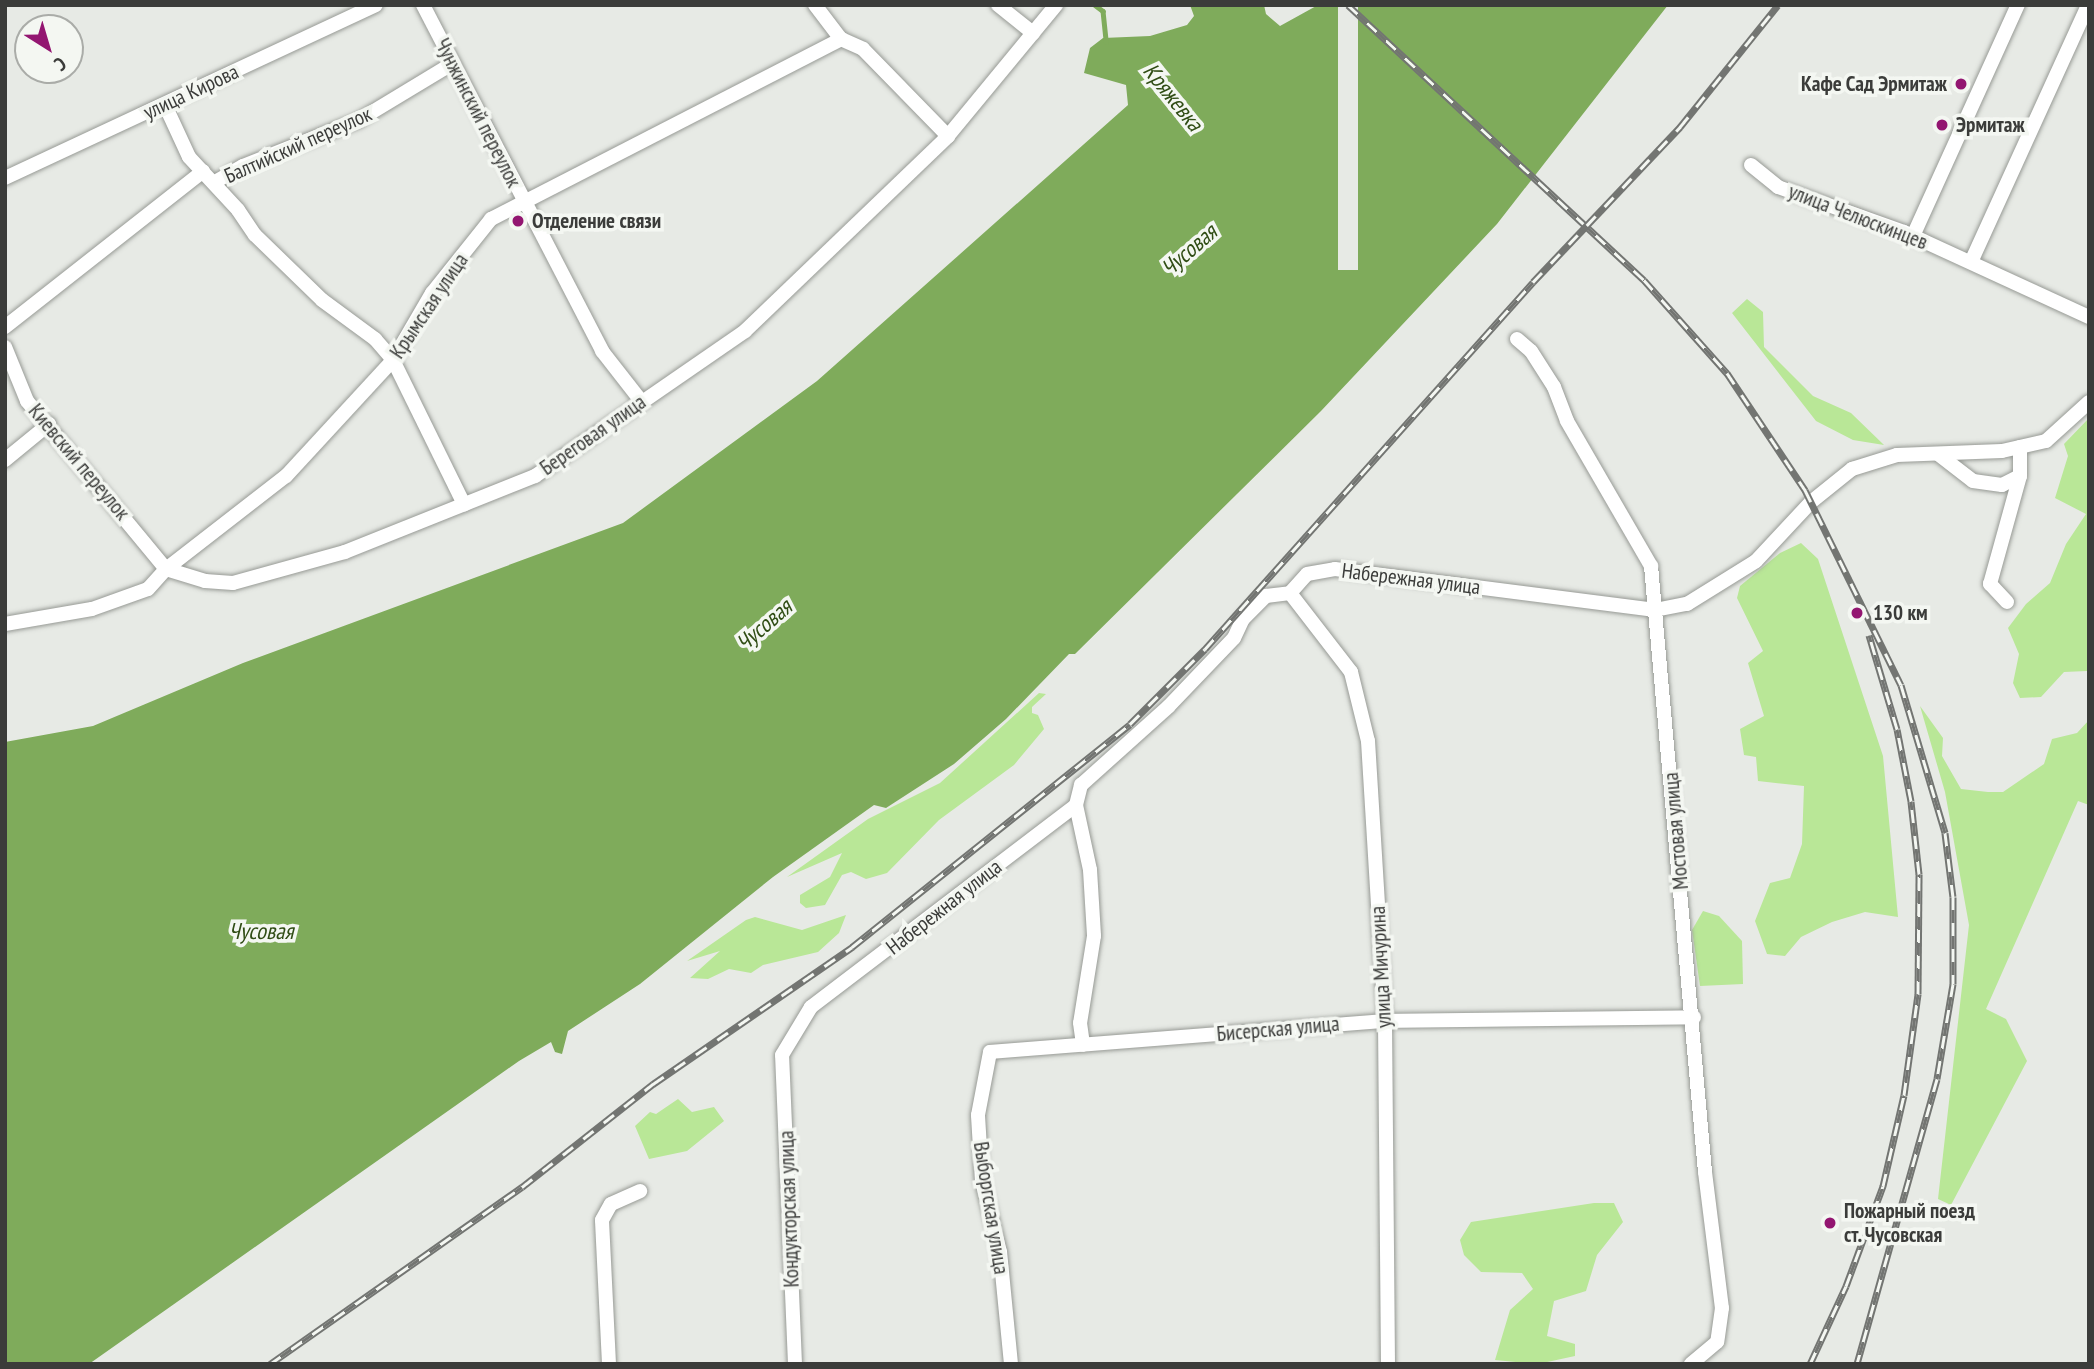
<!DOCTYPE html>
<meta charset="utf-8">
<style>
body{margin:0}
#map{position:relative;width:2094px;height:1369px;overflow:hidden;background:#e7eae5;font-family:"PT Sans Narrow",sans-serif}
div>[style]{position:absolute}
.green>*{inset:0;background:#b9e797}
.water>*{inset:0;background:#7fab5b}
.pier>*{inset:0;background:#e7eae5;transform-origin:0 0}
.stream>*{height:4.5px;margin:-2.25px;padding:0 2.25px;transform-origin:2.25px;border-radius:2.25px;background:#7fab5b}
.roads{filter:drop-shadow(0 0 2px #979a95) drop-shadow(0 0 2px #979a95)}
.minor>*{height:14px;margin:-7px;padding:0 7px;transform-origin:7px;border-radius:7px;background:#fff}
.rail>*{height:7px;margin-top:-3.5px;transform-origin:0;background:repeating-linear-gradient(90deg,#f4f7f2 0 13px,#737572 0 26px);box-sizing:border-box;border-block:2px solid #737572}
.dots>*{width:19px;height:19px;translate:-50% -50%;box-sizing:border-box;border:4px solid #f4f7f2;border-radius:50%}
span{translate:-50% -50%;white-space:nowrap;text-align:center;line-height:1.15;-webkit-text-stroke:7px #f4f7f2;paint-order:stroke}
.poi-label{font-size:21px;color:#3b3c3a;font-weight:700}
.right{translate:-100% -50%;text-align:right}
.left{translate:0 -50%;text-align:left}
.street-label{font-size:21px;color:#3b3c3a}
.water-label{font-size:23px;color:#304d15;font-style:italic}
.frame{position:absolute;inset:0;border:7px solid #3b3c3a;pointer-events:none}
.north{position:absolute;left:14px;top:14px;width:70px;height:70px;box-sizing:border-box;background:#f4f7f2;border:2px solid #aaaca8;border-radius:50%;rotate:143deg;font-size:19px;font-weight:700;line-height:28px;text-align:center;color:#3b3c3a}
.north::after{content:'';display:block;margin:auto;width:24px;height:32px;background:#931671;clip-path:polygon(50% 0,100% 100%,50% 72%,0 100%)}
</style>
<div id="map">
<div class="green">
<div style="clip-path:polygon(1747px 299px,1763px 312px,1764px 347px,1813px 396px,1851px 413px,1884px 445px,1853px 440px,1816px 421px,1732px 313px)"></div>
<div style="clip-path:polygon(2089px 418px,2089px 689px,2087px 671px,2064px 672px,2041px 697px,2020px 698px,2013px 683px,2019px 654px,2008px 628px,2026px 604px,2050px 583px,2066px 544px,2086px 514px,2055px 498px,2068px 456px,2064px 444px)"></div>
<div style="clip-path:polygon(1801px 543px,1818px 559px,1883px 756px,1898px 917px,1865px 912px,1832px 922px,1801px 937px,1785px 956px,1767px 954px,1755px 921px,1770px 883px,1790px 878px,1802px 844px,1804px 786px,1758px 781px,1756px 757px,1744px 755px,1740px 729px,1764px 716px,1748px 663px,1763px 651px,1737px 598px,1740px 586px,1780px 553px)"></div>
<div style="clip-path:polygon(1039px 693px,1046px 694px,1032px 707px,1032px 713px,1038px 715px,1044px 729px,1014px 765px,939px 820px,887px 873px,866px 879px,851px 872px,842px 875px,825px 905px,806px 908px,800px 903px,800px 895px,830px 877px,842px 853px,787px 877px,868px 819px,940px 783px)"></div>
<div style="clip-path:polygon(1920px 706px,1943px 738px,1942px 756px,1961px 789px,1988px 792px,2003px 792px,2044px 764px,2052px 739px,2077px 733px,2089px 720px,2089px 805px,2078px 801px,1986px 1009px,2006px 1019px,2027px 1061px,1951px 1205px,1938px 1199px,1969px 925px,1945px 792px)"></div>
<div style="clip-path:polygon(1703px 911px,1719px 916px,1742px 941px,1743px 984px,1700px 986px,1692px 930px)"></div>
<div style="clip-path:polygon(846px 915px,839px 933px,818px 952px,763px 965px,751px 973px,729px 969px,708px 979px,690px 978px,720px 951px,687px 961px,746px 920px,755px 917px,802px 930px)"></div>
<div style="clip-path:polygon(678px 1099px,692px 1112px,714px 1107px,724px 1121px,687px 1151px,649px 1159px,635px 1126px,650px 1112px,656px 1114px)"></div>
<div style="clip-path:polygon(1594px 1203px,1614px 1203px,1623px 1222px,1597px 1255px,1586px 1291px,1554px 1301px,1547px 1336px,1575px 1344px,1575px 1356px,1538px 1364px,1495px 1360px,1510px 1310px,1533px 1289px,1522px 1273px,1481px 1272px,1464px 1255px,1460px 1240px,1471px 1222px)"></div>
</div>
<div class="water">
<div style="clip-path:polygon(1190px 5px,1264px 5px,1266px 14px,1280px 26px,1318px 5px,1668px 5px,1497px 224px,1321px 411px,1075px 654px,1069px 654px,1006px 719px,954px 764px,886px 808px,874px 805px,773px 877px,640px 984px,568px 1031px,562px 1054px,555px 1052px,551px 1042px,519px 1061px,89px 1364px,5px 1364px,5px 742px,93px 726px,243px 663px,623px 523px,817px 381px,1128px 105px,1126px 85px,1084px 73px,1090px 48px,1103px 38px,1150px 36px,1187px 25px,1194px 16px)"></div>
</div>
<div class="pier">
<div style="left:1338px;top:5px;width:20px;height:265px"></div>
</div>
<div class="stream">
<div style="left:1095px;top:5px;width:10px;rotate:37deg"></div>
<div style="left:1103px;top:11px;width:31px;rotate:84deg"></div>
</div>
<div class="roads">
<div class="minor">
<div style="left:423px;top:5px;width:390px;rotate:62.6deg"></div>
<div style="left:602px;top:351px;width:63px;rotate:52deg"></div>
<div style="left:815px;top:5px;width:43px;rotate:52.6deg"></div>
<div style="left:841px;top:39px;width:24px;rotate:24deg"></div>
<div style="left:863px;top:49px;width:122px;rotate:45.7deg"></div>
<div style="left:998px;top:5px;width:45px;rotate:38.7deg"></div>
<div style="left:165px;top:105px;width:57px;rotate:65.2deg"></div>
<div style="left:189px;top:157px;width:72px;rotate:47.2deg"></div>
<div style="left:238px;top:210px;width:30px;rotate:56deg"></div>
<div style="left:255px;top:235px;width:93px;rotate:44.1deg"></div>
<div style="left:322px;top:300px;width:66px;rotate:36.3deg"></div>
<div style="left:375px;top:339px;width:28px;rotate:49deg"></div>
<div style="left:393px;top:360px;width:161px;rotate:63.8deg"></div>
<div style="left:1751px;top:165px;width:35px;rotate:39deg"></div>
<div style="left:1778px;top:187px;width:134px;rotate:19.7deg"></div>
<div style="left:1904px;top:232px;width:204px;rotate:24.7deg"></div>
<div style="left:5px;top:178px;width:409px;rotate:-25deg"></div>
<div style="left:215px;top:182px;width:32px;rotate:-30deg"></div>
<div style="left:243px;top:166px;width:125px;rotate:-21.6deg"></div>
<div style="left:359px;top:120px;width:110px;rotate:-31.2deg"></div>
<div style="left:1913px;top:236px;width:254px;rotate:-65.6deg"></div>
<div style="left:1971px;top:262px;width:282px;rotate:-65.5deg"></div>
<div style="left:5px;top:327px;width:252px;rotate:-38.2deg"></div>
<div style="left:1517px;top:339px;width:18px;rotate:41deg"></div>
<div style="left:1531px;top:351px;width:43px;rotate:57.4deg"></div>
<div style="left:1554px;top:387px;width:36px;rotate:69deg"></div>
<div style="left:1567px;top:421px;width:168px;rotate:59.9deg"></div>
<div style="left:1651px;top:566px;width:608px;rotate:84.91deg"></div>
<div style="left:1705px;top:1172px;width:137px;rotate:82.9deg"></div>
<div style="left:1722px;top:1308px;width:34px;rotate:98deg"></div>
<div style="left:1717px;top:1342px;width:34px;rotate:140deg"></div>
<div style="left:5px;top:347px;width:58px;rotate:67.8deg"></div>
<div style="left:27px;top:401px;width:218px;rotate:50.4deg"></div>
<div style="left:166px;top:569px;width:152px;rotate:-37.8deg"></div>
<div style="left:286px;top:476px;width:158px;rotate:-47.3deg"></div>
<div style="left:393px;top:360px;width:78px;rotate:-59.8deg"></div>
<div style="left:432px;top:293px;width:95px;rotate:-51.4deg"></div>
<div style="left:491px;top:219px;width:394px;rotate:-27.2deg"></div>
<div style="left:1938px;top:454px;width:44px;rotate:37.6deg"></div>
<div style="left:1973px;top:481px;width:29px;rotate:8deg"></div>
<div style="left:2002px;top:485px;width:20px;rotate:-27deg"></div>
<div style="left:2020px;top:476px;width:29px;rotate:-90deg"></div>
<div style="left:5px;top:460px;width:57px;rotate:-39.3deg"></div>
<div style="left:1290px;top:593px;width:100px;rotate:52.3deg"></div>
<div style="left:1351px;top:672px;width:71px;rotate:76.2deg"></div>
<div style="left:1368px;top:741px;width:281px;rotate:86.5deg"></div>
<div style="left:1385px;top:1021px;width:343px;rotate:89.5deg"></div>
<div style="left:2007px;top:602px;width:25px;rotate:-133deg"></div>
<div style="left:1990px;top:584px;width:112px;rotate:-74.5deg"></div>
<div style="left:5px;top:624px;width:88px;rotate:-9.8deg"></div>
<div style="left:92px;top:609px;width:59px;rotate:-19.7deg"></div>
<div style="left:148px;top:589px;width:27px;rotate:-48deg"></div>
<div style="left:166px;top:569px;width:41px;rotate:17.1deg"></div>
<div style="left:205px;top:581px;width:28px;rotate:4deg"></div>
<div style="left:233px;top:583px;width:116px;rotate:-15.5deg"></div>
<div style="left:345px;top:552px;width:205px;rotate:-21.8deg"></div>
<div style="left:535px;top:476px;width:255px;rotate:-34.6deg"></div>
<div style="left:745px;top:331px;width:281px;rotate:-43.8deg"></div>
<div style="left:948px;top:136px;width:170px;rotate:-50.5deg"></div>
<div style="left:1076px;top:805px;width:66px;rotate:77.8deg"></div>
<div style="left:1090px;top:870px;width:66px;rotate:86.5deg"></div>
<div style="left:1094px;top:936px;width:88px;rotate:99.1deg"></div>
<div style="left:1080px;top:1023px;width:22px;rotate:82deg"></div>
<div style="left:609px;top:1364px;width:144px;rotate:-92.8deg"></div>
<div style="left:602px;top:1220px;width:18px;rotate:-61deg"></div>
<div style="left:611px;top:1204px;width:32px;rotate:-24deg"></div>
<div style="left:795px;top:1364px;width:309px;rotate:-92.4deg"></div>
<div style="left:782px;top:1055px;width:56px;rotate:-58.9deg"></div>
<div style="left:811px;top:1007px;width:333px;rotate:-37.3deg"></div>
<div style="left:1076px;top:805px;width:21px;rotate:-76deg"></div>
<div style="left:1081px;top:785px;width:117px;rotate:-41.9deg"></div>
<div style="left:1168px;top:707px;width:95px;rotate:-46.3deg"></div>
<div style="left:1234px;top:638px;width:21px;rotate:-65deg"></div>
<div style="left:1243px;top:619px;width:33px;rotate:-45deg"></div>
<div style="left:1266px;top:596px;width:24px;rotate:-7deg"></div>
<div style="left:1290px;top:593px;width:25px;rotate:-48deg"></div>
<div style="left:1307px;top:574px;width:28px;rotate:-10deg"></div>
<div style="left:1335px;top:569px;width:323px;rotate:7.3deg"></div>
<div style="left:1655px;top:610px;width:33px;rotate:-11deg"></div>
<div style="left:1687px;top:604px;width:81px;rotate:-31.9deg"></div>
<div style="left:1756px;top:561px;width:81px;rotate:-47deg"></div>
<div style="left:1811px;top:502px;width:53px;rotate:-38.8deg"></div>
<div style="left:1852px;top:469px;width:47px;rotate:-17.3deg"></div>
<div style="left:1897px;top:455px;width:105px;rotate:-2.2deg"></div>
<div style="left:2002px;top:451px;width:45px;rotate:-12.8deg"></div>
<div style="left:2046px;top:441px;width:58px;rotate:-42.2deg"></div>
<div style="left:1011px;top:1364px;width:113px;rotate:-95.6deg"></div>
<div style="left:1000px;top:1252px;width:73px;rotate:-104.2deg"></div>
<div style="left:982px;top:1181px;width:66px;rotate:-93.5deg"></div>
<div style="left:978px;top:1115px;width:64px;rotate:-79.2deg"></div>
<div style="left:990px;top:1052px;width:396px;rotate:-4.5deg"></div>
<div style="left:1385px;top:1021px;width:309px;rotate:-0.7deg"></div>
</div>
</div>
<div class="rail">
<div style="left:1348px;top:5px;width:404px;rotate:42.9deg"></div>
<div style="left:1644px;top:280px;width:125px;rotate:48.3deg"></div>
<div style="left:1727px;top:373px;width:141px;rotate:56.3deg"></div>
<div style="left:1805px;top:490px;width:217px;rotate:63.8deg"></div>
<div style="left:1901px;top:685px;width:154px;rotate:73.4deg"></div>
<div style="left:1945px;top:833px;width:64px;rotate:82.9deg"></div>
<div style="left:1953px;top:897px;width:87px;rotate:90deg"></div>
<div style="left:1953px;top:984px;width:96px;rotate:99.6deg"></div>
<div style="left:1937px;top:1079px;width:296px;rotate:105.7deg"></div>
<div style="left:270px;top:1364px;width:308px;rotate:-35.1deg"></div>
<div style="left:522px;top:1187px;width:167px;rotate:-38.2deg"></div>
<div style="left:653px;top:1084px;width:242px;rotate:-34.5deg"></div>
<div style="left:852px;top:947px;width:356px;rotate:-38.7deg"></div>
<div style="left:1130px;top:724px;width:106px;rotate:-45deg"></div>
<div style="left:1205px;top:649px;width:492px;rotate:-48.2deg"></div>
<div style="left:1533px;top:282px;width:214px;rotate:-46.5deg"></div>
<div style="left:1680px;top:127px;width:156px;rotate:-51.2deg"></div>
<div style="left:1810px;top:1364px;width:86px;rotate:-65.2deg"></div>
<div style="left:1846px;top:1286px;width:107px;rotate:-69.7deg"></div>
<div style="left:1883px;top:1186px;width:93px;rotate:-77deg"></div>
<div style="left:1904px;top:1095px;width:102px;rotate:-82.1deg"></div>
<div style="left:1918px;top:994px;width:120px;rotate:-89.5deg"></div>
<div style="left:1919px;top:874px;width:73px;rotate:-96.3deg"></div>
<div style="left:1911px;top:801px;width:73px;rotate:-101deg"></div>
<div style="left:1897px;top:729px;width:98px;rotate:-106.6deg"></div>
</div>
<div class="dots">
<div style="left:1961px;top:84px;background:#931671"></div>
<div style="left:1942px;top:125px;background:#931671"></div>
<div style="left:518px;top:221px;background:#931671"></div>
<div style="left:1857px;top:613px;background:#931671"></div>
<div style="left:1830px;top:1223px;background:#931671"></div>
</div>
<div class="poi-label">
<span class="right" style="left:1947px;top:84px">Кафе Сад Эрмитаж</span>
<span class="left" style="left:1956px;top:125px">Эрмитаж</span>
<span class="left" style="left:532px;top:221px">Отделение связи</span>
<span class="left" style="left:1873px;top:613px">130 км</span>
<span class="left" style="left:1844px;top:1223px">Пожарный поезд<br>ст. Чусовская</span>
</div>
<div class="street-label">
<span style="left:191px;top:92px;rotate:-25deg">улица Кирова</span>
<span style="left:478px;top:113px;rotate:63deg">Чунжинский переулок</span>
<span style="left:298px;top:145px;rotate:-24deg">Балтийский переулок</span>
<span style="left:1858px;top:217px;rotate:21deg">улица Челюскинцев</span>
<span style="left:429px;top:306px;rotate:-56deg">Крымская улица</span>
<span style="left:593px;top:435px;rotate:-35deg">Береговая улица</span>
<span style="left:79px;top:462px;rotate:50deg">Киевский переулок</span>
<span style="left:1411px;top:579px;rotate:7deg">Набережная улица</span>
<span style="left:1676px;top:831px;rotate:-95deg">Мостовая улица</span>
<span style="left:944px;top:907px;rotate:-38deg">Набережная улица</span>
<span style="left:1381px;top:967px;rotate:-93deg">улица Мичурина</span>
<span style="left:1278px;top:1029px;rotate:-5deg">Бисерская улица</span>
<span style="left:991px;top:1208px;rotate:81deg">Выборгская улица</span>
<span style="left:789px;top:1209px;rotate:-92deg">Кондукторская улица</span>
</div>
<div class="water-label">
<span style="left:1173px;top:97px;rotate:51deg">Кряжевка</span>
<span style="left:1189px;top:250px;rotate:-41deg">Чусовая</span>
<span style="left:764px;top:625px;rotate:-41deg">Чусовая</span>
<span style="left:261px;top:931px">Чусовая</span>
</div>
<div class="frame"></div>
<div class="north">С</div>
</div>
